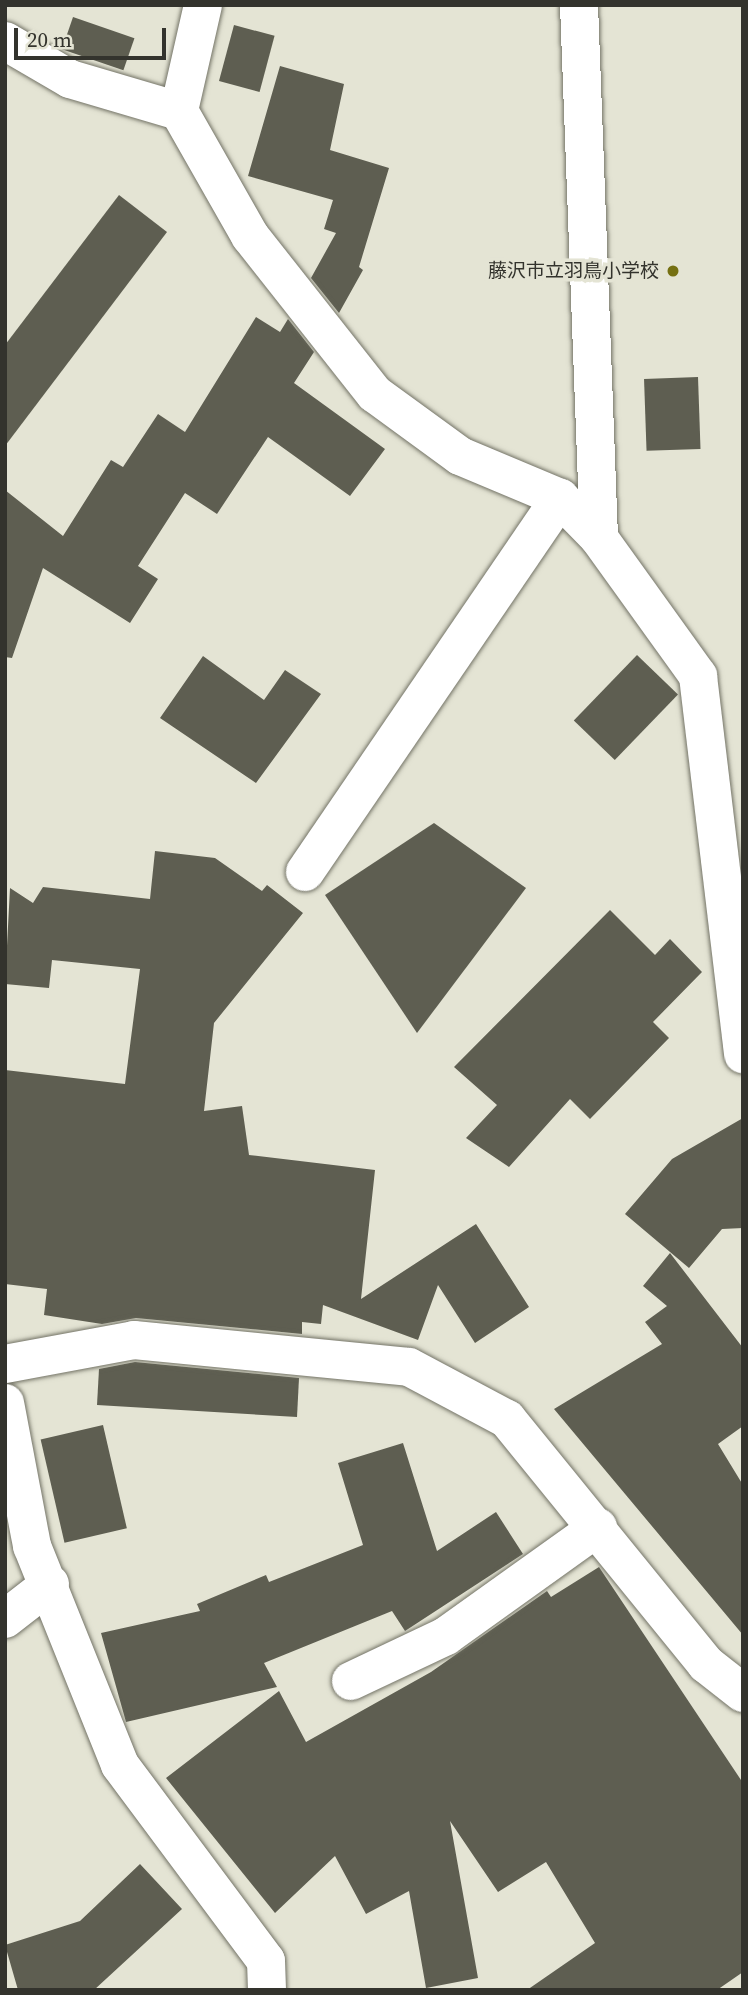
<!DOCTYPE html>
<meta charset="utf-8">
<style>
body{margin:0}
#map{position:relative;width:748px;height:1995px;overflow:hidden;background:#e4e4d4;font-family:"Source Serif 4","Noto Sans JP",serif}
div>[style]{position:absolute}
.building>*{inset:0;background:#5e5e51;transform-origin:0 0}
.roads{filter:drop-shadow(0 0 2px #737366) drop-shadow(0 0 2px #737366)}
.minor>*{height:38px;margin:-19px;padding:0 19px;transform-origin:19px;border-radius:19px;background:#fff}
.dots>*{width:19px;height:19px;translate:-50% -50%;box-sizing:border-box;border:4px solid #e4e4d4;border-radius:50%}
span{translate:-50% -50%;white-space:nowrap;text-align:center;line-height:1.15;-webkit-text-stroke:7px #e4e4d4;paint-order:stroke}
.poi-label{font-size:19px;color:#33332d}
.right{translate:-100% -50%;text-align:right}
.frame{position:absolute;inset:0;border:7px solid #33332d;pointer-events:none}
.scale{position:absolute;left:14px;top:28px;width:152px;height:32px;box-sizing:border-box;border:4px solid #33332d;border-top:0;padding-left:9px;font-size:21px;line-height:24px;white-space:nowrap;color:#33332d;-webkit-text-stroke:5px #e4e4d4;paint-order:stroke}
</style>
<div id="map">
<div class="building">
<div style="left:73px;top:17px;width:65px;height:34px;rotate:19deg"></div>
<div style="left:234px;top:25px;width:42px;height:58px;rotate:15deg"></div>
<div style="clip-path:polygon(280px 66px,344px 84px,330px 150px,389px 168px,359px 267px,363px 270px,339px 313px,311px 278px,336px 233px,324px 229px,333px 200px,248px 176px)"></div>
<div style="clip-path:polygon(119px 195px,167px 232px,5px 446px,5px 345px)"></div>
<div style="clip-path:polygon(256px 317px,280px 332px,288px 319px,314px 352px,294px 383px,385px 449px,350px 496px,268px 437px,217px 514px,185px 493px,138px 566px,158px 579px,130px 623px,43px 568px,12px 658px,5px 657px,5px 490px,63px 536px,111px 460px,123px 467px,158px 414px,185px 432px)"></div>
<div style="left:698px;top:377px;width:72px;height:54px;rotate:88deg"></div>
<div style="left:637px;top:655px;width:57px;height:91px;rotate:44deg"></div>
<div style="clip-path:polygon(203px 656px,264px 700px,285px 670px,321px 694px,256px 783px,160px 718px)"></div>
<div style="clip-path:polygon(434px 823px,526px 888px,417px 1033px,325px 895px)"></div>
<div style="clip-path:polygon(155px 851px,215px 858px,262px 891px,267px 885px,303px 913px,214px 1023px,204px 1111px,242px 1106px,249px 1155px,375px 1170px,361px 1299px,476px 1224px,529px 1307px,475px 1343px,438px 1285px,418px 1340px,323px 1305px,321px 1324px,302px 1322px,302px 1334px,136px 1318px,102px 1324px,44px 1315px,47px 1289px,5px 1284px,5px 1070px,125px 1084px,140px 969px,52px 960px,49px 988px,5px 984px,10px 888px,33px 903px,43px 887px,150px 899px)"></div>
<div style="clip-path:polygon(610px 910px,655px 955px,670px 939px,702px 972px,653px 1022px,669px 1038px,590px 1119px,570px 1099px,509px 1167px,466px 1138px,497px 1105px,454px 1067px)"></div>
<div style="clip-path:polygon(743px 1118px,743px 1228px,722px 1229px,689px 1268px,625px 1214px,672px 1159px)"></div>
<div style="clip-path:polygon(670px 1253px,743px 1348px,743px 1426px,718px 1444px,743px 1485px,743px 1635px,554px 1409px,662px 1344px,645px 1322px,667px 1306px,643px 1286px)"></div>
<div style="clip-path:polygon(135px 1362px,299px 1378px,297px 1417px,97px 1405px,99px 1369px)"></div>
<div style="left:103px;top:1425px;width:106px;height:64px;rotate:77deg"></div>
<div style="clip-path:polygon(403px 1443px,437px 1551px,496px 1512px,523px 1554px,405px 1631px,392px 1611px,264px 1663px,277px 1687px,126px 1722px,101px 1633px,200px 1611px,197px 1604px,266px 1575px,269px 1582px,363px 1545px,338px 1463px)"></div>
<div style="clip-path:polygon(599px 1567px,743px 1783px,743px 1972px,717px 1990px,527px 1990px,595px 1943px,546px 1862px,498px 1892px,450px 1821px,478px 1978px,426px 1988px,409px 1891px,366px 1914px,335px 1856px,275px 1913px,166px 1778px,279px 1691px,306px 1742px,431px 1672px,547px 1591px,551px 1597px)"></div>
<div style="clip-path:polygon(140px 1864px,182px 1909px,94px 1990px,18px 1990px,5px 1945px,80px 1921px)"></div>
</div>
<div class="roads">
<div class="minor">
<div style="left:203px;top:5px;width:109px;rotate:102.8deg"></div>
<div style="left:179px;top:111px;width:144px;rotate:60.4deg"></div>
<div style="left:250px;top:236px;width:201px;rotate:51.7deg"></div>
<div style="left:375px;top:394px;width:105px;rotate:36.1deg"></div>
<div style="left:460px;top:456px;width:108px;rotate:22.8deg"></div>
<div style="left:560px;top:498px;width:56px;rotate:45.7deg"></div>
<div style="left:599px;top:538px;width:170px;rotate:54.3deg"></div>
<div style="left:698px;top:676px;width:381px;rotate:83.2deg"></div>
<div style="left:579px;top:5px;width:533px;rotate:87.85deg"></div>
<div style="left:5px;top:41px;width:75px;rotate:30.3deg"></div>
<div style="left:70px;top:79px;width:114px;rotate:16.4deg"></div>
<div style="left:305px;top:872px;width:453px;rotate:-55.7deg"></div>
<div style="left:5px;top:1364px;width:131px;rotate:-10.5deg"></div>
<div style="left:134px;top:1340px;width:276px;rotate:5.6deg"></div>
<div style="left:409px;top:1367px;width:111px;rotate:28deg"></div>
<div style="left:507px;top:1419px;width:316px;rotate:50.9deg"></div>
<div style="left:706px;top:1664px;width:47px;rotate:38.1deg"></div>
<div style="left:5px;top:1403px;width:146px;rotate:79.3deg"></div>
<div style="left:32px;top:1546px;width:236px;rotate:68.1deg"></div>
<div style="left:120px;top:1765px;width:244px;rotate:53.3deg"></div>
<div style="left:266px;top:1961px;width:29px;rotate:88deg"></div>
<div style="left:5px;top:1619px;width:57px;rotate:-37.9deg"></div>
<div style="left:351px;top:1681px;width:105px;rotate:-25.3deg"></div>
<div style="left:446px;top:1636px;width:187px;rotate:-35.6deg"></div>
</div>
</div>
<div class="dots">
<div style="left:673px;top:271px;background:#757012"></div>
</div>
<div class="poi-label">
<span class="right" style="left:659px;top:271px">藤沢市立羽鳥小学校</span>
</div>
<div class="frame"></div>
<div class="scale">20 m</div>
</div>
